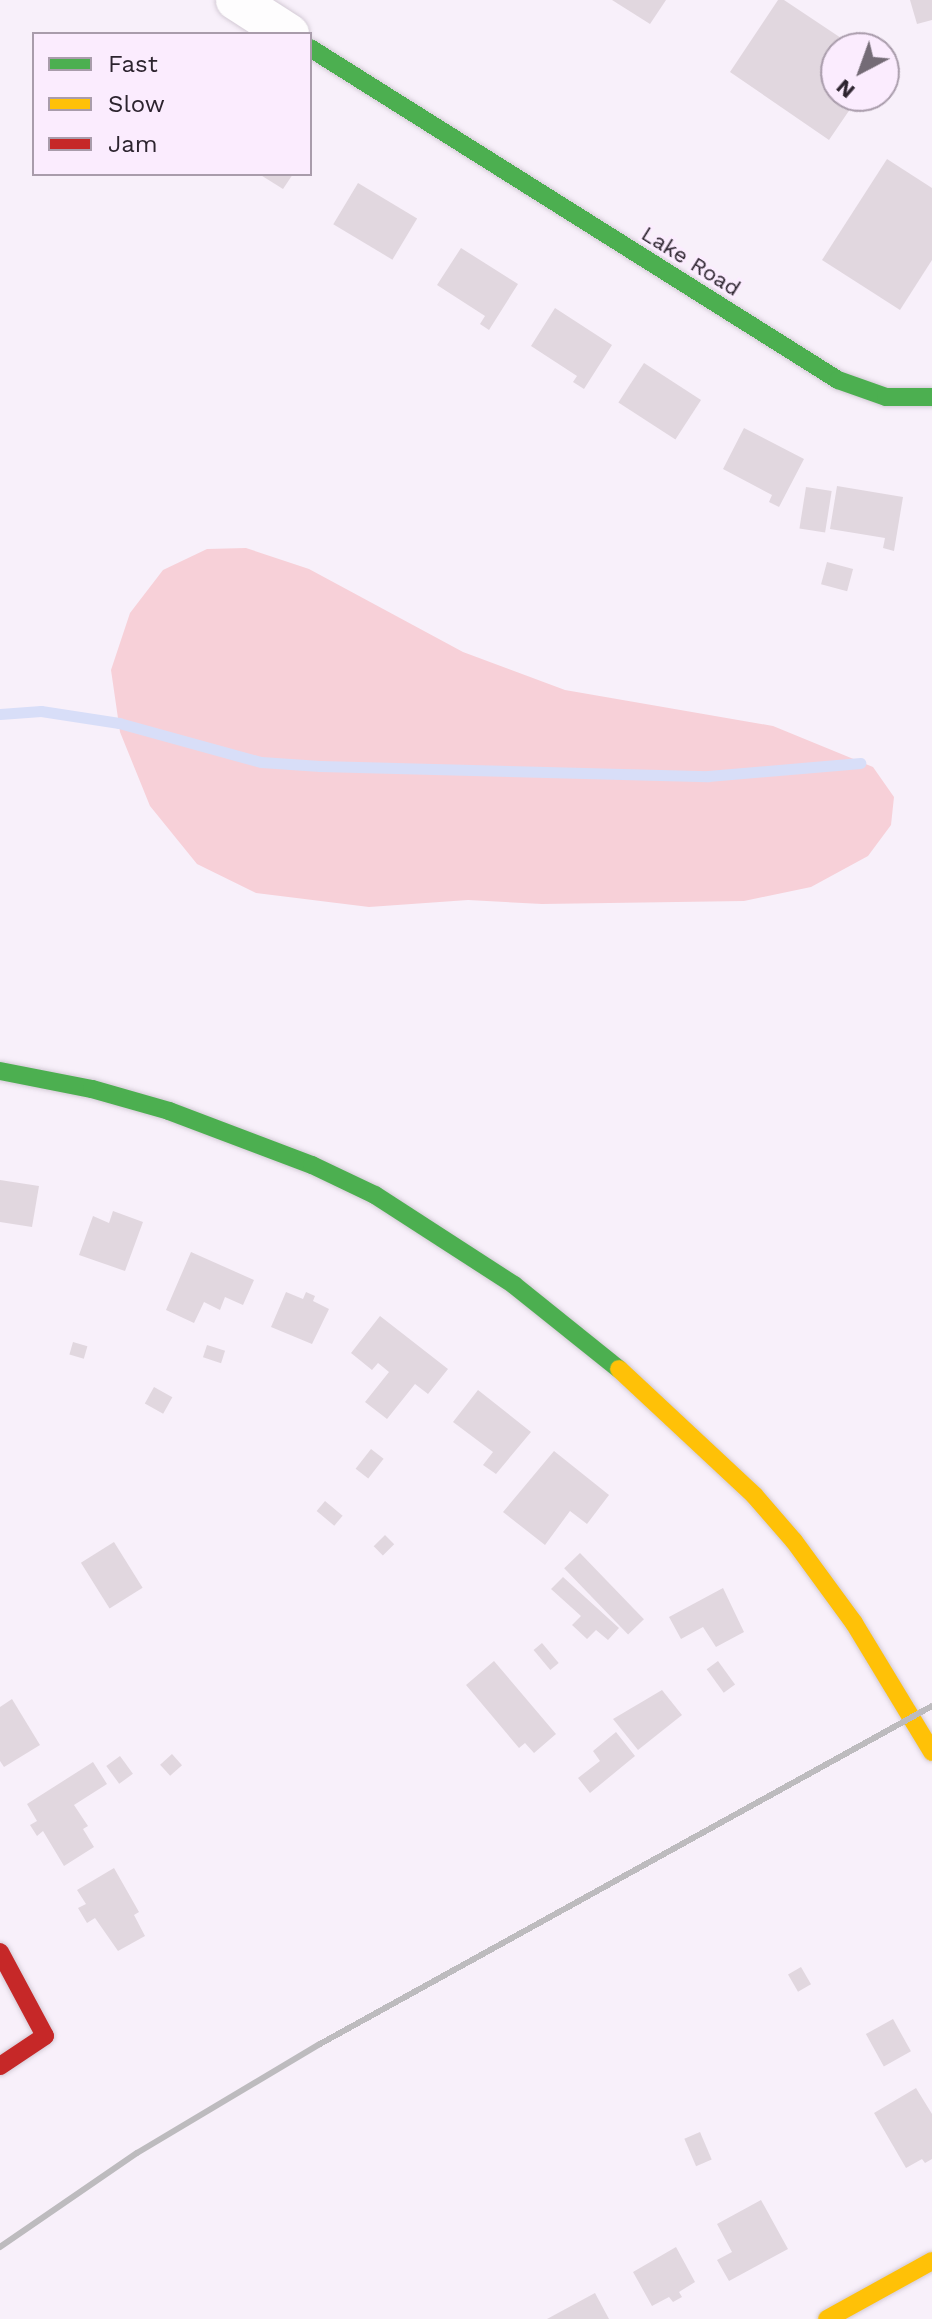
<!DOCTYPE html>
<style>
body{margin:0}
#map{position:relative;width:932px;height:2319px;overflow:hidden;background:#f8f0fa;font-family:"Work Sans",sans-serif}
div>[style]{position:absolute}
.green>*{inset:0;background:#f7d0d8}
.stream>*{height:11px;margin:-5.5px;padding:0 5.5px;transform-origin:5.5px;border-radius:5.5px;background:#d8def8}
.building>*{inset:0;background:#e1d7df;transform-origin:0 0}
.roads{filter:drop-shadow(0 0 2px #d3cad5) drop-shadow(0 0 2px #d3cad5)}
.street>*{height:40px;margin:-20px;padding:0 20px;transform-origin:20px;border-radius:20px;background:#fefdfe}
.fast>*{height:18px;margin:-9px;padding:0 9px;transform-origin:9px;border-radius:9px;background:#4caf50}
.slow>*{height:18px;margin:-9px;padding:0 9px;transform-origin:9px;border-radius:9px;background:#ffc107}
.jam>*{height:18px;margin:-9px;padding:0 9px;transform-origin:9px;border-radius:9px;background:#c62828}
.rail>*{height:6px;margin:-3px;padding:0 3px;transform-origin:3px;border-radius:3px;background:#bdbbbe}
span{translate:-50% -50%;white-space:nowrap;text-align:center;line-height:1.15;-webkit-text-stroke:6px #fbecfe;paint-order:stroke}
.street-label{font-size:22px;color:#2d242f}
.legend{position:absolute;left:32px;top:32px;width:280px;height:144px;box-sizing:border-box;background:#fbecfe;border:2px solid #a99cab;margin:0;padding:10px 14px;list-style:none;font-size:24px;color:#2d242f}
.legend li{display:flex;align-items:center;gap:16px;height:40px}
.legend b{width:40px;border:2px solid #a99cab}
.north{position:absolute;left:820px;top:32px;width:80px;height:80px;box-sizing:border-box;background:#fbecfe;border:2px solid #a99cab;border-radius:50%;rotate:221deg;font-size:22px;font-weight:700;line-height:32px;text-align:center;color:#2d242f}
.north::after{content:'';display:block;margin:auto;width:28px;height:36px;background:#746b76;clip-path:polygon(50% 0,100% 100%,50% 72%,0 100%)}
</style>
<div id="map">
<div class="green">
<div style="clip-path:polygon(246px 548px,309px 569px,463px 652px,565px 690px,773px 726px,873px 767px,894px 797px,891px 825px,868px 856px,811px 887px,744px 901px,542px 904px,468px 900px,369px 907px,256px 893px,197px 864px,150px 806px,120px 732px,111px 670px,130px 613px,163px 570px,207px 549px)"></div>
</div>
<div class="stream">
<div style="left:0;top:714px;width:41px;rotate:-4.2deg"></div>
<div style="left:41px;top:711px;width:79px;rotate:8.7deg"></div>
<div style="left:119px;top:723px;width:147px;rotate:15.4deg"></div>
<div style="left:261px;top:762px;width:59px;rotate:3.9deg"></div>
<div style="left:320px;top:766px;width:388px;rotate:1.5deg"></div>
<div style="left:708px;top:776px;width:153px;rotate:-4.9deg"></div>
</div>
<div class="building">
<div style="clip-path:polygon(612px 0,666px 0,650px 24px)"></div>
<div style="clip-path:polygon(778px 0,784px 0,856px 48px,836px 48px,836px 96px,859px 96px,829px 140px,730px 72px)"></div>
<div style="clip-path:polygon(910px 0,932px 0,932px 20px,917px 24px)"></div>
<div style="clip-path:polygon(887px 159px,932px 188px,932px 260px,900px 310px,822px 260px)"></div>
<div style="clip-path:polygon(259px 174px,293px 174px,283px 189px)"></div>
<div style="left:358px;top:183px;width:69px;height:48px;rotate:31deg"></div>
<div style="clip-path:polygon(461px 248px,518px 284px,489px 330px,480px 324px,485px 316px,437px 285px)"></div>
<div style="clip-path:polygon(555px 308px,612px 345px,584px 389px,573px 382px,577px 376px,531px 346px)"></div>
<div style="left:644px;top:363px;width:68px;height:47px;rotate:33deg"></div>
<div style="clip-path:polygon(744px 428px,804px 459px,779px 507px,769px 502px,772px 495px,723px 469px)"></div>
<div style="clip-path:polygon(837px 486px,903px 497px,894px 551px,883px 548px,885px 538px,830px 529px)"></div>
<div style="left:806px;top:487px;width:26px;height:42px;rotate:9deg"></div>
<div style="left:827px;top:562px;width:27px;height:23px;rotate:15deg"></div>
<div style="clip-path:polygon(0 1180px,39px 1186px,32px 1227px,0 1222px)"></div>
<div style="clip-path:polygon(113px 1211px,143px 1222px,125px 1271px,79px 1255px,93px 1216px,109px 1223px)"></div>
<div style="clip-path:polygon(191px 1252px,254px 1280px,243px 1305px,225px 1297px,220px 1310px,204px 1302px,194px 1323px,166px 1310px)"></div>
<div style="clip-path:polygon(286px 1292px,303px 1299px,306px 1292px,315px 1296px,313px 1301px,329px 1309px,312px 1344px,271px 1327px)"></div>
<div style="clip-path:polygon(380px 1316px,448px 1369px,428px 1394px,415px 1384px,387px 1419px,365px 1402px,389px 1372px,378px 1363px,372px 1370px,351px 1353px)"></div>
<div style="left:73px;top:1342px;width:15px;height:13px;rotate:16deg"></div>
<div style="left:207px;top:1345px;width:19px;height:13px;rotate:18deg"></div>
<div style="left:154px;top:1387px;width:21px;height:19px;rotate:29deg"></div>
<div style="clip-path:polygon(478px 1390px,531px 1432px,496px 1474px,483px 1465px,493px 1452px,453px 1422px)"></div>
<div style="left:371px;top:1449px;width:16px;height:25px;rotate:38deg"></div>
<div style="clip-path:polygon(554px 1451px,609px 1495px,587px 1524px,570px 1511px,545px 1545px,503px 1512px)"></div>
<div style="left:325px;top:1501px;width:23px;height:13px;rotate:40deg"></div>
<div style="left:385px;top:1535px;width:13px;height:16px;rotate:45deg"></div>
<div style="left:114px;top:1542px;width:54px;height:39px;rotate:58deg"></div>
<div style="left:580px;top:1553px;width:92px;height:22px;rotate:46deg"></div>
<div style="clip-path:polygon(563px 1577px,619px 1628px,608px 1640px,596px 1630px,587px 1639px,572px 1625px,581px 1616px,551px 1589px)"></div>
<div style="clip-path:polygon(723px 1588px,744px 1632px,716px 1647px,703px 1627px,681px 1639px,669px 1617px)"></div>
<div style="left:542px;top:1643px;width:26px;height:11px;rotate:50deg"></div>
<div style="clip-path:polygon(494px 1661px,556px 1734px,534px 1753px,525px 1743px,519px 1748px,466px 1685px)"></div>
<div style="left:718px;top:1661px;width:29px;height:14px;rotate:54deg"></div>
<div style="clip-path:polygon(662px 1690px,682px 1715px,638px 1750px,613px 1719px)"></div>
<div style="clip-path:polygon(12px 1699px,40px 1745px,4px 1767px,0 1761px,0 1707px)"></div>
<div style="clip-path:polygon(616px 1732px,635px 1756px,590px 1793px,578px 1778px,600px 1761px,593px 1751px)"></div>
<div style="left:172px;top:1754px;width:15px;height:16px;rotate:48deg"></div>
<div style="left:120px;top:1756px;width:22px;height:17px;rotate:54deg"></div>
<div style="clip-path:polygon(93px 1762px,107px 1784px,74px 1805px,88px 1826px,83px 1829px,94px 1847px,64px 1866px,43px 1831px,37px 1836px,30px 1825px,37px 1821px,27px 1804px)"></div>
<div style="clip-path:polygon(114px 1868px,139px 1912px,134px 1915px,145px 1936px,118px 1951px,95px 1918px,87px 1923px,78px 1908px,86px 1904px,77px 1890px)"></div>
<div style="left:801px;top:1967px;width:20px;height:15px;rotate:60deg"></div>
<div style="left:893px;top:2019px;width:37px;height:31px;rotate:61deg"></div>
<div style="clip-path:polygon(916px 2088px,932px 2114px,932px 2159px,925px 2163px,922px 2159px,906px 2168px,874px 2113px)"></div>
<div style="left:700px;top:2132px;width:30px;height:17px;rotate:67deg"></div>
<div style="clip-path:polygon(761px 2200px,788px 2249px,729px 2281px,717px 2260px,732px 2252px,717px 2224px)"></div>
<div style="clip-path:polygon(676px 2247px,695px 2282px,679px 2292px,682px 2297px,673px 2302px,669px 2297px,652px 2306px,633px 2272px)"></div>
<div style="clip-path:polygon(595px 2293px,609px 2319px,547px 2319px)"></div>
</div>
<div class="roads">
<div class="street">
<div style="left:236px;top:0;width:63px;rotate:32.7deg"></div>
</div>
<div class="fast">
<div style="left:310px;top:48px;width:624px;rotate:32.16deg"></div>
<div style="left:838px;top:380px;width:51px;rotate:19.5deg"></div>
<div style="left:886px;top:397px;width:46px"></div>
<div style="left:0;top:1071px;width:94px;rotate:11.1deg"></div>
<div style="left:92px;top:1089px;width:80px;rotate:15.9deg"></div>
<div style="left:169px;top:1111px;width:153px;rotate:20.7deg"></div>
<div style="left:312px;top:1165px;width:70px;rotate:25.5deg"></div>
<div style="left:375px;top:1195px;width:166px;rotate:32.9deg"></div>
<div style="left:514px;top:1285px;width:134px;rotate:38.7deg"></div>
</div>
<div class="slow">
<div style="left:619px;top:1369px;width:185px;rotate:43deg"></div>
<div style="left:754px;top:1495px;width:61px;rotate:49deg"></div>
<div style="left:794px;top:1541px;width:102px;rotate:53.8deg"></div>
<div style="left:854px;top:1623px;width:151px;rotate:58.8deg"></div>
<div style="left:827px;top:2319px;width:120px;rotate:-28.9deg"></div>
</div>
<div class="jam">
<div style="left:0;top:1952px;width:95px;rotate:61.8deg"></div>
<div style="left:45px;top:2036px;width:54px;rotate:146.3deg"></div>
</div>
</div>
<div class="rail">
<div style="left:0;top:2247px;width:166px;rotate:-34.5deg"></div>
<div style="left:137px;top:2153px;width:213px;rotate:-30.8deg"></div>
<div style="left:320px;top:2044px;width:699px;rotate:-28.91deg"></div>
</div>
<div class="street-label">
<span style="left:691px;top:261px;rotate:32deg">Lake Road</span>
</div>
<ul class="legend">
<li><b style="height:10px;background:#4caf50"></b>Fast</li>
<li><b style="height:10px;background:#ffc107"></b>Slow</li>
<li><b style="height:10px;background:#c62828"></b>Jam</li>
</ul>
<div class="north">N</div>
</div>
